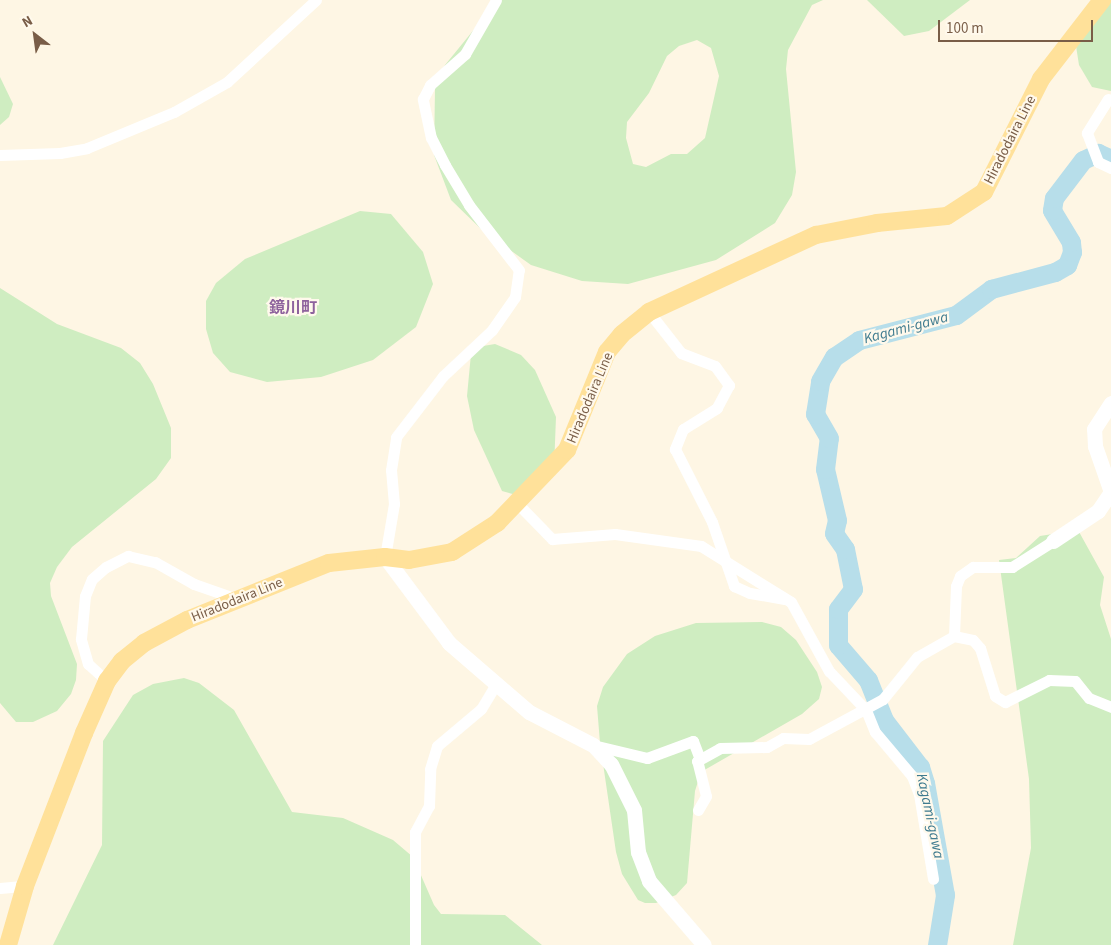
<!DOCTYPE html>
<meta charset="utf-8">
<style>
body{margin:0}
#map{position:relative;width:1111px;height:945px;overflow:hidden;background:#fef6e4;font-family:"Source Sans 3","Noto Sans JP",sans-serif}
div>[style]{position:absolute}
.green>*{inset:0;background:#cfedc1}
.river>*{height:19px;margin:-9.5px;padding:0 9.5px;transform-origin:9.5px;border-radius:9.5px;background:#b7deea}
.street>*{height:11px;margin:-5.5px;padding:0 5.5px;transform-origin:5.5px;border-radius:5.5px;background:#fff}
.secondary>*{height:15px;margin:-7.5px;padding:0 7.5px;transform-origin:7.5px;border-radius:7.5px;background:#fff}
.primary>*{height:18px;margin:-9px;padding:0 9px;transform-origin:9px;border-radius:9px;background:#ffe19a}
span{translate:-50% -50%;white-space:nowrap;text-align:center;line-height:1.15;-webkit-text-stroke:4.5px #fff9ec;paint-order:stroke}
.street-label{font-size:14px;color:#795d47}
.water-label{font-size:15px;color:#3f7b8f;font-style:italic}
.quarter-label{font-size:16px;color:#8e629d;font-weight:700}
.north{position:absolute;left:10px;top:10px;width:50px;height:50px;-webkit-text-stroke:4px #fff9ec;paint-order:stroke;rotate:330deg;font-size:14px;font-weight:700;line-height:20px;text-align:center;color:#795d47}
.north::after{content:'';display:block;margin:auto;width:18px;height:22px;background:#795d47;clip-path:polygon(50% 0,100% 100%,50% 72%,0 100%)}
.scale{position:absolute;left:938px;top:20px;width:155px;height:22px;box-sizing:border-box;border:2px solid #795d47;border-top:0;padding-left:6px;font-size:15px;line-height:18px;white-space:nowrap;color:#795d47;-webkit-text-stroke:4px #fff9ec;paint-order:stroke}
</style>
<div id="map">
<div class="green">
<div style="clip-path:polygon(evenodd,498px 0,823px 0,812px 5px,788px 50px,786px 69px,796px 172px,792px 195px,775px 223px,716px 260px,628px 284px,582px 281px,531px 265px,482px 230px,451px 200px,434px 155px,435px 88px,445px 65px,498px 0,697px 40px,711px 48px,719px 76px,705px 138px,687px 154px,671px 154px,646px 167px,633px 164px,626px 138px,627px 122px,649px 93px,667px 56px,679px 46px,697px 40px)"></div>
<div style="clip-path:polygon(867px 0,970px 0,929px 31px,904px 36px)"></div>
<div style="clip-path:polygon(1111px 0,1111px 91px,1092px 87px,1079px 65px,1076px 46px)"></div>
<div style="clip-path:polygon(0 77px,13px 104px,9px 117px,0 125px)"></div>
<div style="clip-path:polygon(360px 211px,391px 214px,423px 252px,433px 284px,416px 327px,373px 360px,321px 377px,267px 382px,230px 372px,213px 353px,206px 329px,206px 301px,216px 283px,245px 259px)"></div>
<div style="clip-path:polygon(0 288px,57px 324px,121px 348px,140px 363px,153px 384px,171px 428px,171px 458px,156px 479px,72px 547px,57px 567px,50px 583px,51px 596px,77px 664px,76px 680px,71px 694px,57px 711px,33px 722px,16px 722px,0 703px)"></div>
<div style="clip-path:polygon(495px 344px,521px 355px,535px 370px,556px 417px,554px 468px,524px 497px,502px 491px,474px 430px,467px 396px,471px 354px,477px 347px)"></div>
<div style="clip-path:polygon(1078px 530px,1104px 577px,1100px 605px,1111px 639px,1111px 945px,1013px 945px,1031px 848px,1029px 779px,999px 560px,1016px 558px,1040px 536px)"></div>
<div style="clip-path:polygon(762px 622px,781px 627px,796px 640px,817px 672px,822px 687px,819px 699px,802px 714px,701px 772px,695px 791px,687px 883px,676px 895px,656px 903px,645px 903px,638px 900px,622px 874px,616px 852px,600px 743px,597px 706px,603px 687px,627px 654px,655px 636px,696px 623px)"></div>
<div style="clip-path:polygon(184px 678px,199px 683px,234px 710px,292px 812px,343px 818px,393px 840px,413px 857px,434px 905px,441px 914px,505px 915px,542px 945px,53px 945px,102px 845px,103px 741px,133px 695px,153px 684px)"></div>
</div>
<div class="river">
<div style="left:937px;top:945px;width:51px;rotate:-80.9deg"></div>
<div style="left:945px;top:895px;width:114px;rotate:-100.1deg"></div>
<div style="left:925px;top:783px;width:17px;rotate:-107deg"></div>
<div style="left:920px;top:767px;width:59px;rotate:-127.5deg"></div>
<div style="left:884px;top:720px;width:43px;rotate:-111.8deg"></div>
<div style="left:868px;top:680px;width:46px;rotate:-130.6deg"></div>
<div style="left:838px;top:645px;width:36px;rotate:-90deg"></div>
<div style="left:838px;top:609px;width:25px;rotate:-53deg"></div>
<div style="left:853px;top:589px;width:41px;rotate:-101.3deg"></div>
<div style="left:845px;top:549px;width:19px;rotate:-125deg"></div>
<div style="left:834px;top:533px;width:13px;rotate:-77deg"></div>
<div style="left:837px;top:520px;width:52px;rotate:-103.2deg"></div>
<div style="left:825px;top:469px;width:31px;rotate:-83deg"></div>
<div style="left:829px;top:438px;width:28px;rotate:-120deg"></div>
<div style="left:815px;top:414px;width:33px;rotate:-81deg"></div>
<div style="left:820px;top:381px;width:28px;rotate:-60deg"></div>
<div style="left:834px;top:357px;width:30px;rotate:-34deg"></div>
<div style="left:859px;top:340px;width:100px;rotate:-14.5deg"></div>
<div style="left:956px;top:315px;width:44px;rotate:-36.6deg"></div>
<div style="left:991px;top:289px;width:66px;rotate:-14.9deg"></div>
<div style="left:1055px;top:272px;width:14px;rotate:-30deg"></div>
<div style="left:1067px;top:265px;width:14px;rotate:-69deg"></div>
<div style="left:1072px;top:252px;width:10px;rotate:-96deg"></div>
<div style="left:1071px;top:242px;width:37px;rotate:-121deg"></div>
<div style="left:1052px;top:210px;width:12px;rotate:-81deg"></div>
<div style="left:1054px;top:198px;width:48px;rotate:-52.7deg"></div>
<div style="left:1083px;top:160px;width:17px;rotate:-25deg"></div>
<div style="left:1098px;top:153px;width:14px;rotate:25deg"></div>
</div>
<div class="street">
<div style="left:1108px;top:99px;width:40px;rotate:122deg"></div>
<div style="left:1087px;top:133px;width:31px;rotate:69deg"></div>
<div style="left:1098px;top:162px;width:14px;rotate:25deg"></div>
<div style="left:0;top:155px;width:60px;rotate:-1.9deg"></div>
<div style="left:60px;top:153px;width:27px;rotate:-10deg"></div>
<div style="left:87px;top:148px;width:94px;rotate:-22.5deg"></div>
<div style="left:174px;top:112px;width:61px;rotate:-29.5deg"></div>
<div style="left:227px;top:82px;width:121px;rotate:-42.7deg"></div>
<div style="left:649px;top:312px;width:52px;rotate:52deg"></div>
<div style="left:681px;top:353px;width:36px;rotate:21deg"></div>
<div style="left:715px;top:366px;width:24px;rotate:54deg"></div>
<div style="left:729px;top:385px;width:26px;rotate:118deg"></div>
<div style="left:717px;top:408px;width:40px;rotate:148deg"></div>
<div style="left:683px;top:429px;width:22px;rotate:112deg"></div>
<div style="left:675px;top:449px;width:82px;rotate:63.1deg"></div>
<div style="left:712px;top:522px;width:68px;rotate:71deg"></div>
<div style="left:734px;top:586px;width:17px;rotate:24deg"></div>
<div style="left:750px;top:593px;width:35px;rotate:10deg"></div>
<div style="left:516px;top:502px;width:52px;rotate:45.8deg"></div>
<div style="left:552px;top:539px;width:63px;rotate:-4.5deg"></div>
<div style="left:615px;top:534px;width:87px;rotate:7.9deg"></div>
<div style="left:701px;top:546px;width:106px;rotate:31.9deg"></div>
<div style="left:791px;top:602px;width:79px;rotate:61.2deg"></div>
<div style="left:829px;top:671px;width:54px;rotate:46.5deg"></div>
<div style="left:866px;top:710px;width:24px;rotate:68deg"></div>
<div style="left:875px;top:732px;width:57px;rotate:49.9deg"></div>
<div style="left:912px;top:776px;width:19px;rotate:69deg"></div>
<div style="left:919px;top:794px;width:86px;rotate:80.6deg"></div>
<div style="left:385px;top:557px;width:54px;rotate:-80.4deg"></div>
<div style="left:394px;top:504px;width:34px;rotate:-95deg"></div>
<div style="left:391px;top:470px;width:33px;rotate:-81deg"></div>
<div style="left:396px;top:437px;width:77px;rotate:-52.4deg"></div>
<div style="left:443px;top:376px;width:67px;rotate:-43.2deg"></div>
<div style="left:492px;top:330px;width:40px;rotate:-55.1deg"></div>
<div style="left:515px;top:297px;width:27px;rotate:-82deg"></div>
<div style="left:519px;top:270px;width:82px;rotate:-127.6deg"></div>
<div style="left:469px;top:205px;width:47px;rotate:-121deg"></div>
<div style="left:445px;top:165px;width:30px;rotate:-117deg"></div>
<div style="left:431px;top:138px;width:40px;rotate:-102deg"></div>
<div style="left:423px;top:99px;width:16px;rotate:-63deg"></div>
<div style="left:430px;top:85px;width:47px;rotate:-41.5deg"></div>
<div style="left:465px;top:54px;width:62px;rotate:-60.1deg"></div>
<div style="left:954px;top:636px;width:50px;rotate:-87.7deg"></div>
<div style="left:956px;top:586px;width:11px;rotate:-68deg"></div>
<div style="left:960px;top:576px;width:16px;rotate:-35deg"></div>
<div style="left:973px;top:567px;width:39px"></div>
<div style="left:1012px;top:567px;width:49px;rotate:-32.4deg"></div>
<div style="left:107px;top:681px;width:25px;rotate:-138deg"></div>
<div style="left:88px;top:664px;width:26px;rotate:-106deg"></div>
<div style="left:81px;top:639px;width:43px;rotate:-84.7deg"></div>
<div style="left:85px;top:596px;width:18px;rotate:-68deg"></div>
<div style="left:92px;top:579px;width:18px;rotate:-41deg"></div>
<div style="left:106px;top:567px;width:25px;rotate:-27deg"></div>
<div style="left:128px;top:556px;width:28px;rotate:13deg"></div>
<div style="left:155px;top:562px;width:45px;rotate:29.4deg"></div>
<div style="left:194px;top:584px;width:46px;rotate:19.2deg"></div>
<div style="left:593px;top:745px;width:56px;rotate:13.5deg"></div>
<div style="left:647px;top:758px;width:49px;rotate:-20.3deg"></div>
<div style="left:693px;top:741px;width:19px;rotate:69deg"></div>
<div style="left:698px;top:810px;width:16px;rotate:-60deg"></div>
<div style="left:706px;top:796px;width:36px;rotate:-104deg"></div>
<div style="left:697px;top:761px;width:26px;rotate:-29deg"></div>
<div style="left:720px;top:748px;width:47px;rotate:-1.2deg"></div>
<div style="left:767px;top:747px;width:18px;rotate:-29deg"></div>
<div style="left:783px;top:738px;width:26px;rotate:2deg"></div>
<div style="left:809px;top:739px;width:84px;rotate:-28.4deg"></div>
<div style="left:883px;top:699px;width:54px;rotate:-51deg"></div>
<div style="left:917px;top:657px;width:43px;rotate:-29.6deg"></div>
<div style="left:954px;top:636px;width:19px;rotate:12deg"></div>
<div style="left:973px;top:640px;width:11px;rotate:49deg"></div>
<div style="left:980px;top:648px;width:50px;rotate:72.6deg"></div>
<div style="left:995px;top:696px;width:12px;rotate:31deg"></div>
<div style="left:1005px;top:702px;width:49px;rotate:-26.6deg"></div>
<div style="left:1049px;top:680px;width:26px;rotate:2deg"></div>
<div style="left:1075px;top:681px;width:22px;rotate:51deg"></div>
<div style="left:1089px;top:698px;width:24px;rotate:22deg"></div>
<div style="left:0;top:888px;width:25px;rotate:-5deg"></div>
<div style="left:415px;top:945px;width:113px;rotate:-90deg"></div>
<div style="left:415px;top:832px;width:30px;rotate:-62deg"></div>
<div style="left:429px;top:806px;width:37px;rotate:-88deg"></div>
<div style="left:430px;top:769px;width:24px;rotate:-73deg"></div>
<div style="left:437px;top:746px;width:57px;rotate:-40.1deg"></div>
<div style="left:481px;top:709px;width:29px;rotate:-59deg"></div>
</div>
<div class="secondary">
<div style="left:1053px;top:541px;width:54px;rotate:-33.7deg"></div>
<div style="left:1098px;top:511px;width:23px;rotate:-56deg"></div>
<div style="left:1111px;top:492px;width:49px;rotate:-109.2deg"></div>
<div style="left:1095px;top:446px;width:17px;rotate:-93deg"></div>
<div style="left:1094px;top:429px;width:31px;rotate:-57deg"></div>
<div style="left:385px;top:557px;width:107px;rotate:53.3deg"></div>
<div style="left:449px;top:643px;width:106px;rotate:40.8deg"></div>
<div style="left:529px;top:712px;width:72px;rotate:27.3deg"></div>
<div style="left:593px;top:745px;width:26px;rotate:47deg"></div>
<div style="left:611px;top:764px;width:51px;rotate:63.4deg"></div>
<div style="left:634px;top:810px;width:42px;rotate:84.6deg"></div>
<div style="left:638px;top:852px;width:31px;rotate:69deg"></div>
<div style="left:649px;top:881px;width:84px;rotate:49.3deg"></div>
</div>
<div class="primary">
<div style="left:8px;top:945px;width:61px;rotate:-73.9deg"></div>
<div style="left:25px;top:886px;width:164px;rotate:-68.9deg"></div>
<div style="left:84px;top:733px;width:57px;rotate:-66.1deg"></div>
<div style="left:107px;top:681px;width:25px;rotate:-53deg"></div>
<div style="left:122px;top:661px;width:28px;rotate:-39deg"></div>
<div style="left:144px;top:643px;width:49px;rotate:-28.1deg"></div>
<div style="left:187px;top:620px;width:153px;rotate:-21.9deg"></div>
<div style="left:329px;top:563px;width:56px;rotate:-6.1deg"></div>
<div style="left:385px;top:557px;width:24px;rotate:7deg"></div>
<div style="left:409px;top:560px;width:44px;rotate:-10.5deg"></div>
<div style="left:452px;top:552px;width:54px;rotate:-32.8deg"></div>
<div style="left:497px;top:523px;width:101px;rotate:-46.2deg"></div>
<div style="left:567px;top:450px;width:106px;rotate:-67.8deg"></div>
<div style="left:607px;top:352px;width:23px;rotate:-50deg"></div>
<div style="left:622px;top:334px;width:35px;rotate:-39deg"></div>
<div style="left:649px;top:312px;width:184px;rotate:-24.8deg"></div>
<div style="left:816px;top:235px;width:62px;rotate:-11.1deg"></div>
<div style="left:877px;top:223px;width:70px;rotate:-5.7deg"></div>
<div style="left:947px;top:216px;width:44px;rotate:-33deg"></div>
<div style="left:984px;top:192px;width:127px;rotate:-63.2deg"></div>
<div style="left:1041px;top:79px;width:100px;rotate:-52.3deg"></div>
</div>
<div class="street-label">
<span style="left:1010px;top:140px;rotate:-63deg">Hiradodaira Line</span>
<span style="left:590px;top:398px;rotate:-67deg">Hiradodaira Line</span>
<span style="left:237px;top:600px;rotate:-22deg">Hiradodaira Line</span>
</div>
<div class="water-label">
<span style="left:906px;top:328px;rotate:-15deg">Kagami-gawa</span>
<span style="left:930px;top:816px;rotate:78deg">Kagami-gawa</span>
</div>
<div class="quarter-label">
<span style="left:293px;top:308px">鏡川町</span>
</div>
<div class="north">N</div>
<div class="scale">100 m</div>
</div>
